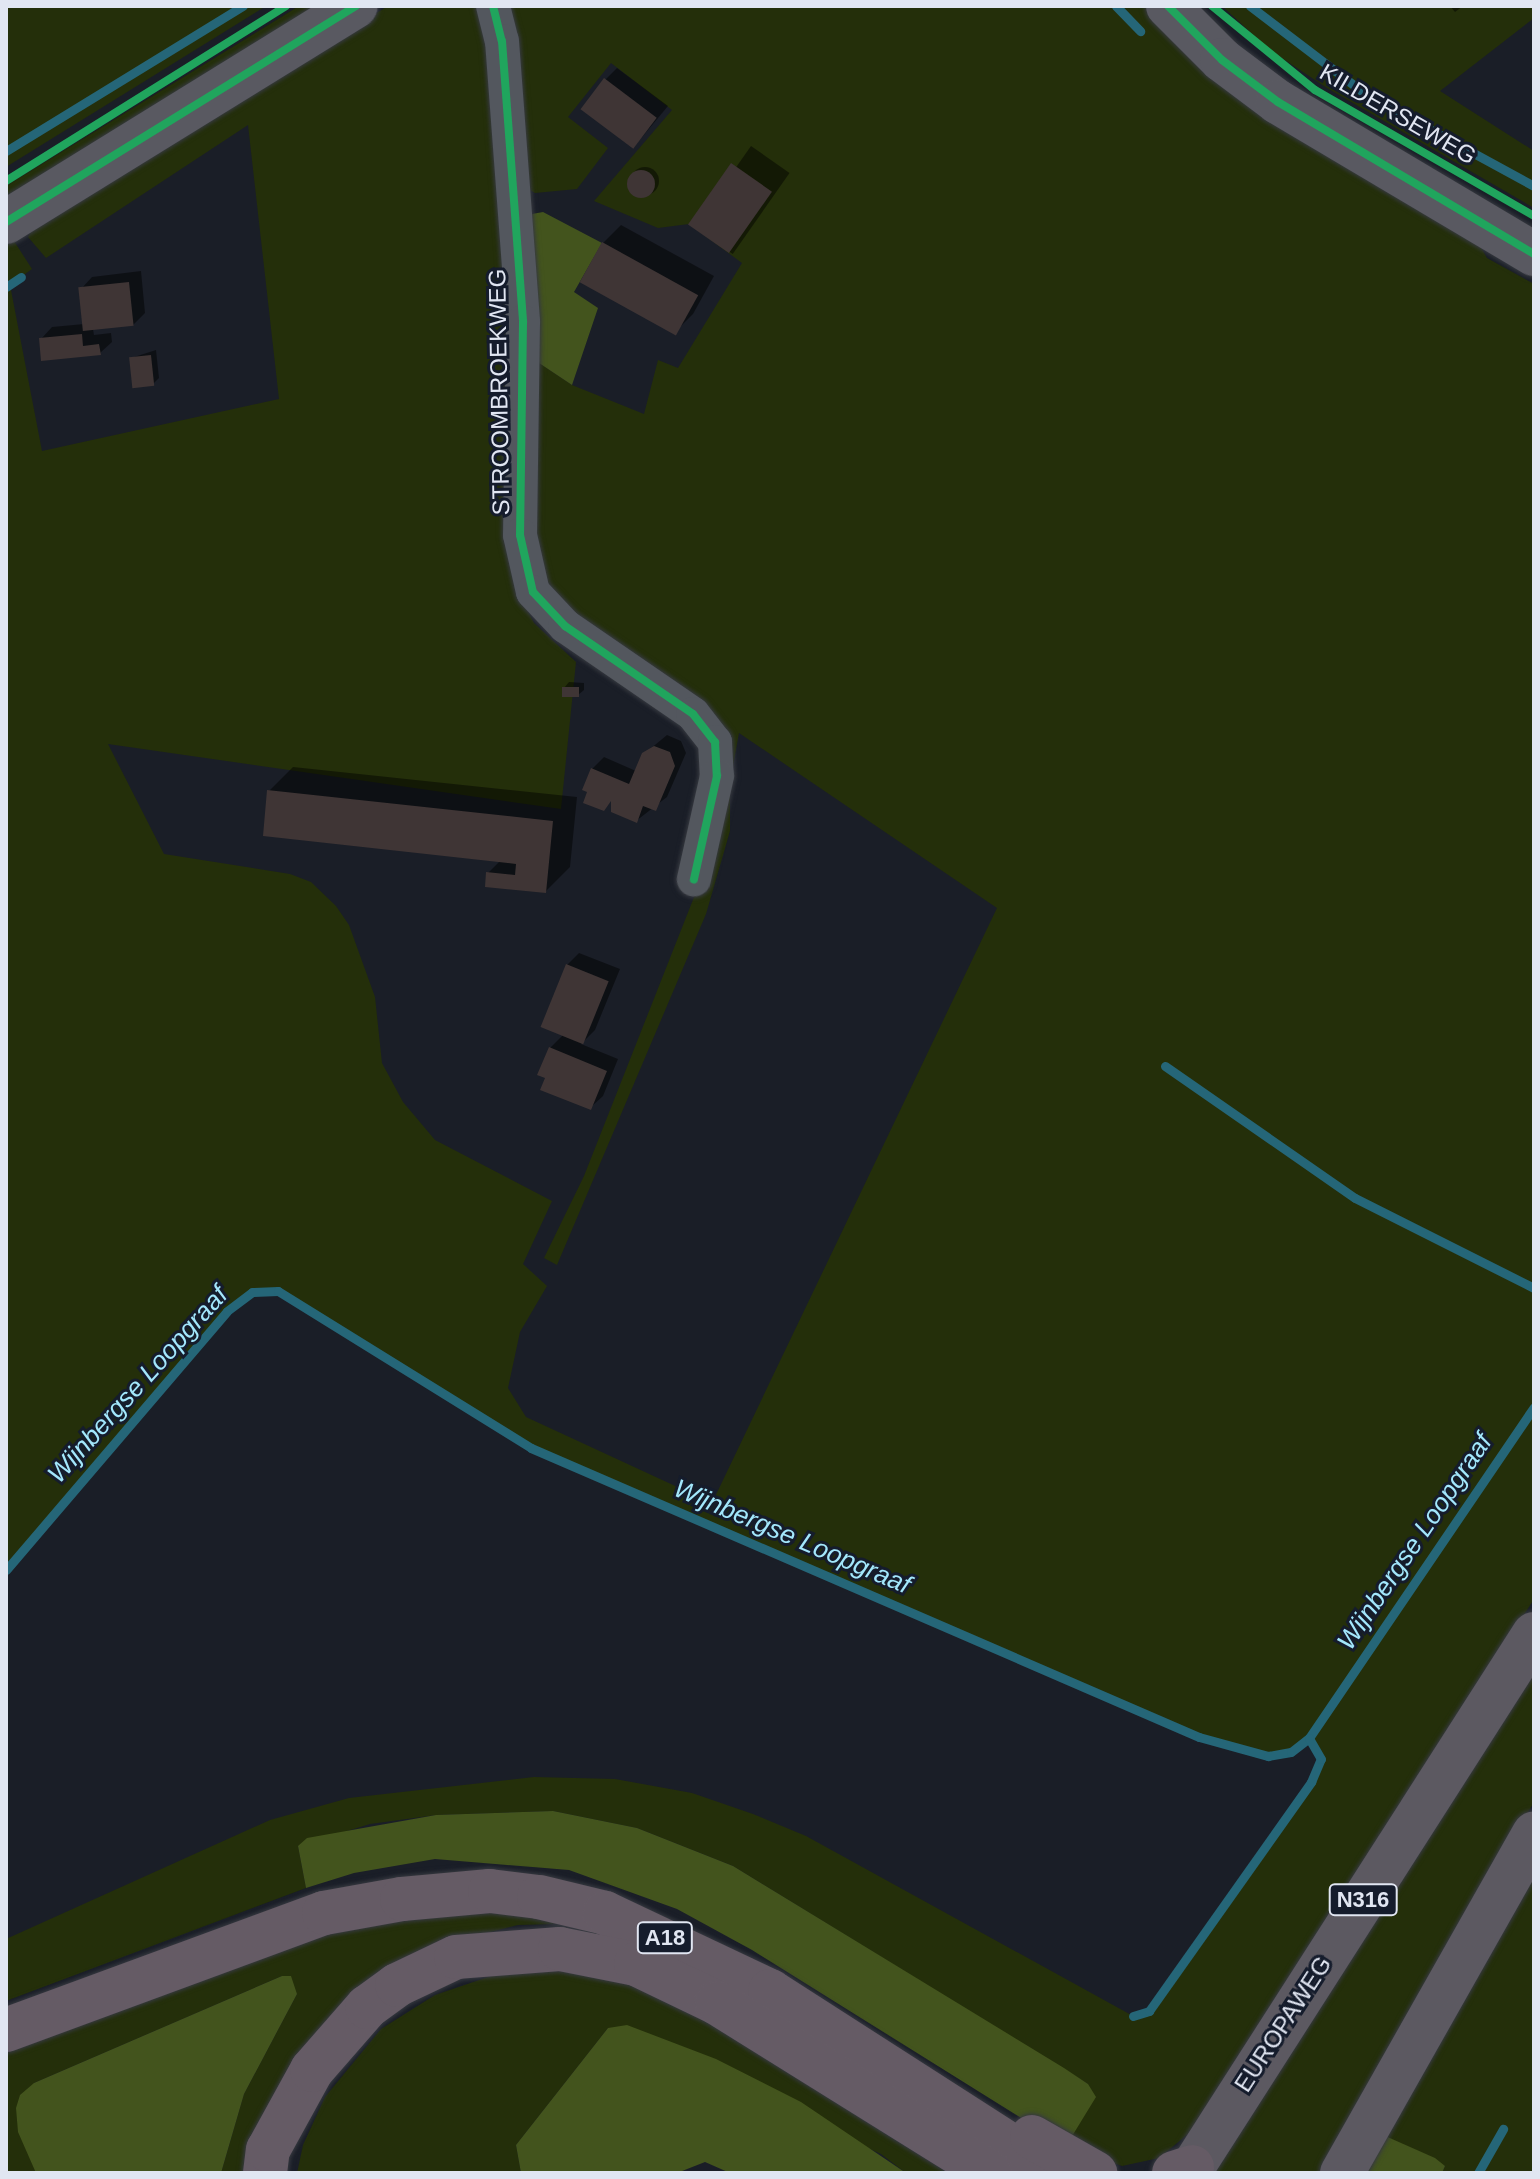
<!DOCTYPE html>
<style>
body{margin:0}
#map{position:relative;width:1540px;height:2179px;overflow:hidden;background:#1a1e27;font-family:Arial,sans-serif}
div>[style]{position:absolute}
.green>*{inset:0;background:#242f0a}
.forest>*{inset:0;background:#43541d}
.shadow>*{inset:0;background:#0007;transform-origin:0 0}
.round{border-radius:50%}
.stream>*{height:9px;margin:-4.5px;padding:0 4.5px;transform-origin:4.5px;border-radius:4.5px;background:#256678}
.building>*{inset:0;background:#3f3535;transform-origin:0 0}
.roads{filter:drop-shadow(0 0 2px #363940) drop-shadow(0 0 2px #363940)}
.street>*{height:34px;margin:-17px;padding:0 17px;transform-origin:17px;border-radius:17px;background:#53575e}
.secondary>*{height:44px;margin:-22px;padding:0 22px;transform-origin:22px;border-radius:22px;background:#595961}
.primary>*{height:44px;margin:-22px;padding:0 22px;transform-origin:22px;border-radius:22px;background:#5c5961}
.highway>*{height:44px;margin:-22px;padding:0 22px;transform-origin:22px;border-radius:22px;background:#655b65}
.cycleway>*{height:8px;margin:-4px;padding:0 4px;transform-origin:4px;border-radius:4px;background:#20a55d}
span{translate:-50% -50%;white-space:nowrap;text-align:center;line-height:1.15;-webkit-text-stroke:6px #151c2c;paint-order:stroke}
.shield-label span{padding:2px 6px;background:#151c2c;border:2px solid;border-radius:6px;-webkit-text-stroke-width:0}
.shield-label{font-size:22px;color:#e1e6f2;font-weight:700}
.street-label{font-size:24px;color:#e1e6f2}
.water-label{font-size:26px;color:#a3e7fc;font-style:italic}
.frame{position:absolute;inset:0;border:8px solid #e1e6f2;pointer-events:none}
</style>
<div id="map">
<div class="green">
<div style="clip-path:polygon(6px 6px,266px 6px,6px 167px)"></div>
<div style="clip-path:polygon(299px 6px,325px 6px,10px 201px,6px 186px)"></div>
<div style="clip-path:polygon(388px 6px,481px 6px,488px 27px,524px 604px,534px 623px,576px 662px,561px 809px,108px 744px,164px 854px,290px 874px,311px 882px,336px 906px,349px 925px,375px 997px,382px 1063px,403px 1102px,435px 1140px,552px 1201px,523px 1264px,547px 1286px,520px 1332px,508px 1388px,526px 1417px,712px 1503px,997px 908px,739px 733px,730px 783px,730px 831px,706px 914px,557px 1265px,544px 1258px,584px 1176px,713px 849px,719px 753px,537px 587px,536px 361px,572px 385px,644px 414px,658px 360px,678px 368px,742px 263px,689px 224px,658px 228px,594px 201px,672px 110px,611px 63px,568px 117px,608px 148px,577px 189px,535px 193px,526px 188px,504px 6px,1146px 6px,1178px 39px,1478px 242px,1487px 258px,1534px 284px,1534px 1599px,1200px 2124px,1159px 2158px,1122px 2166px,1066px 2146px,1088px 2084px,733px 1866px,637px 1828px,553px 1811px,436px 1815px,370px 1824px,298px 1846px,306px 1888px,6px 2001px,6px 1939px,270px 1820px,349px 1798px,534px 1777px,615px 1779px,692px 1793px,753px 1814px,806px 1836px,1133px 2016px,1149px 2011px,1311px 1782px,1321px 1759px,1309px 1738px,1291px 1752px,1268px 1756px,1199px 1737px,531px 1448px,278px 1291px,252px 1292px,227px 1311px,6px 1569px,6px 240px,14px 241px,32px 269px,10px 285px,42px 451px,279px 399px,248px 125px,46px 258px,28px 237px,37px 220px)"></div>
<div style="clip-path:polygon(1222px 6px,1534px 6px,1534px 18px,1440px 91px,1534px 151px,1534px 208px,1327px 88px,1270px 50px)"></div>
<div style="clip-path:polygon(1534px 1658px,1534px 1802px,1320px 2173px,1206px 2173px)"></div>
<div style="clip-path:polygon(1534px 1865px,1534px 2173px,1442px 2173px,1445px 2166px,1383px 2135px)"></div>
<div style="clip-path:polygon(430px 1905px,595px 1923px,518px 1925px,456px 1941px,417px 1959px,254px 2173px,221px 2173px,244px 2094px,297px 1994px,282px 1976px,34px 2083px,36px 2173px,6px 2173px,6px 2041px,182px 1973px)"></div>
<div style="clip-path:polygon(545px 1966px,612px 1976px,676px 2003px,948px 2173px,906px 2173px,881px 2154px,608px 2028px,516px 2145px,521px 2173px,297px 2173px,303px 2145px,325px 2097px,381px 2029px,435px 1995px,497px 1974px)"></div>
</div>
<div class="forest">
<div style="clip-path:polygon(543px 212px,602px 243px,574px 292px,598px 308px,572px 385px,536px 361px,527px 226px,532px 214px)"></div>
<div style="clip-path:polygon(553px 1811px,637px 1828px,733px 1866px,1064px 2068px,1088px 2084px,1096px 2097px,1066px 2146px,752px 1950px,677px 1909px,569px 1870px,435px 1859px,354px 1873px,306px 1888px,298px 1846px,307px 1838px,436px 1815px)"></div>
<div style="clip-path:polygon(282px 1976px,291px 1976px,297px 1994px,244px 2094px,221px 2173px,36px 2173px,18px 2132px,16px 2108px,20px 2095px,34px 2083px)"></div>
<div style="clip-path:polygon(627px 2025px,716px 2059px,801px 2102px,906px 2173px,730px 2173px,705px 2162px,677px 2173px,521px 2173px,516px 2145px,608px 2028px)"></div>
<div style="clip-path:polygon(1383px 2135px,1435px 2158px,1445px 2166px,1442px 2173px,1361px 2173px)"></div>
</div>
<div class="shadow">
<div style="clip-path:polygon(1450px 6px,1463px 6px,1455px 12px)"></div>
<div style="clip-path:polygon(617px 68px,668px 106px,633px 148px,605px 80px)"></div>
<div style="left:751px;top:146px;width:47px;height:99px;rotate:35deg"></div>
<div class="round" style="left:631px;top:167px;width:28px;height:28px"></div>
<div style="clip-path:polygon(621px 225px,714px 276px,693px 314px,675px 332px,603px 243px)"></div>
<div style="clip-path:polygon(141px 271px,145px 313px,133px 325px,93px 329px,94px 335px,111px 333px,112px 342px,100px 353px,41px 339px,52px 327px,84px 324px,81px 289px,92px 277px)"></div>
<div style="clip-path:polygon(156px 350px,159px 378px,153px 384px,131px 358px)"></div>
<div style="clip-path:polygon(569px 682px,584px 683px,584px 690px,578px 695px,564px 688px)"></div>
<div style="clip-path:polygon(667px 735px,681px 741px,686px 753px,667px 797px,636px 821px,592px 769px,604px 757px,636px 771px,644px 754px)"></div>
<div style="clip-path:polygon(293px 767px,577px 797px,570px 867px,546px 891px,488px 873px,501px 860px,269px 791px)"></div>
<div style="clip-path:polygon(579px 953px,620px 969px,595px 1030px,581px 1044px,618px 1059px,603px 1096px,591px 1107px,548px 1077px,550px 1048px,564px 1034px,567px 965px)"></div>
</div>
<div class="stream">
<div style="left:1116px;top:6px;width:35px;rotate:46deg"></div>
<div style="left:1250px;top:6px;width:147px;rotate:37.3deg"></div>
<div style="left:1367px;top:95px;width:190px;rotate:28.6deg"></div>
<div style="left:6px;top:151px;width:278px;rotate:-31.5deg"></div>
<div style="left:6px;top:287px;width:18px;rotate:-34deg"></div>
<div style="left:1165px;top:1066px;width:231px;rotate:34.8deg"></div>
<div style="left:1355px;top:1198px;width:200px;rotate:26.7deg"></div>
<div style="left:6px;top:1570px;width:340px;rotate:-49.5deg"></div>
<div style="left:227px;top:1311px;width:31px;rotate:-37deg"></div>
<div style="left:252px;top:1292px;width:26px;rotate:-2deg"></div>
<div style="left:278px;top:1291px;width:298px;rotate:31.8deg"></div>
<div style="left:531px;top:1448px;width:728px;rotate:23.39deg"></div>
<div style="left:1199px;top:1737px;width:72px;rotate:15.4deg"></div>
<div style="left:1268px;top:1756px;width:23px;rotate:-10deg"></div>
<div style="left:1291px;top:1752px;width:23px;rotate:-38deg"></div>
<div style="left:1309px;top:1738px;width:400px;rotate:-55.8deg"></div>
<div style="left:1133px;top:2016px;width:17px;rotate:-17deg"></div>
<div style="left:1149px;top:2011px;width:281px;rotate:-54.7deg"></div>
<div style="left:1311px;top:1782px;width:25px;rotate:-67deg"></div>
<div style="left:1321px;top:1759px;width:24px;rotate:-120deg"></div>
<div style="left:1478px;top:2173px;width:51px;rotate:-60.4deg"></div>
</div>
<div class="building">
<div style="left:604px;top:78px;width:66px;height:39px;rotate:37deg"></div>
<div style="left:731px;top:163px;width:50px;height:75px;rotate:35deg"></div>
<div class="round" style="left:627px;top:170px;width:28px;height:28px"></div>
<div style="left:602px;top:242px;width:110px;height:46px;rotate:29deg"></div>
<div style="left:129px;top:282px;width:44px;height:51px;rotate:84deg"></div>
<div style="clip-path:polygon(82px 334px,83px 346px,99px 344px,101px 355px,41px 361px,39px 338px)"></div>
<div style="left:151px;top:355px;width:31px;height:22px;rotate:84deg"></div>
<div style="left:562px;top:687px;width:17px;height:10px"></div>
<div style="clip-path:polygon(654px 746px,670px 752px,675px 766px,656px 811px,643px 806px,637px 823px,611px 812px,611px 801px,604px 811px,583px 803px,587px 792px,582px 790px,591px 768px,629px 784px,642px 753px)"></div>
<div style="clip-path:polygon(267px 790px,553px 821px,546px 893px,485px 887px,486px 872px,515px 875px,516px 864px,263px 836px)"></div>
<div style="left:566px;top:964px;width:46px;height:68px;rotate:22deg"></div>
<div style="clip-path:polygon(549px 1047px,607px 1071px,591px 1110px,540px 1090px,545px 1078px,537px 1075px)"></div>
</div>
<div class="roads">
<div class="street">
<div style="left:493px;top:6px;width:36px;rotate:76deg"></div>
<div style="left:502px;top:41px;width:282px;rotate:85.7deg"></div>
<div style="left:523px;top:322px;width:213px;rotate:90.8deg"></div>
<div style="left:520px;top:535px;width:58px;rotate:77.2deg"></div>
<div style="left:533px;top:592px;width:47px;rotate:46.7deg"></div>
<div style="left:565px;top:626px;width:155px;rotate:34.5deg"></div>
<div style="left:693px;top:714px;width:36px;rotate:52deg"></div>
<div style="left:715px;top:742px;width:34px;rotate:87deg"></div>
<div style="left:717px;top:776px;width:106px;rotate:102.6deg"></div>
</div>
<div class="secondary">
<div style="left:1168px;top:6px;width:76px;rotate:45deg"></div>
<div style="left:1222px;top:60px;width:70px;rotate:36.9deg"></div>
<div style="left:1278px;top:102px;width:298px;rotate:30.7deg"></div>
<div style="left:6px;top:222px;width:411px;rotate:-31.7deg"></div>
</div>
<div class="primary">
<div style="left:1189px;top:2173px;width:640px;rotate:-57.38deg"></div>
<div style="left:1342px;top:2173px;width:390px;rotate:-60.5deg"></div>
</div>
<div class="highway">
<div style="left:6px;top:2030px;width:339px;rotate:-20.2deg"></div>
<div style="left:324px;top:1913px;width:79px;rotate:-10.2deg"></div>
<div style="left:402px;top:1899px;width:88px;rotate:-5.2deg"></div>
<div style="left:490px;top:1891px;width:49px;rotate:7deg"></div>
<div style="left:539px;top:1897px;width:68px;rotate:13.6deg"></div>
<div style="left:605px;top:1913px;width:183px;rotate:25.3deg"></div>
<div style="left:770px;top:1991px;width:336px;rotate:32.7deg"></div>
<div style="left:1032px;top:2137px;width:73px;rotate:29.7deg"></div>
<div style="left:265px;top:2173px;width:23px;rotate:-83deg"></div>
<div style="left:268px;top:2150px;width:91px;rotate:-61.2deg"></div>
<div style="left:312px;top:2070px;width:84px;rotate:-48.9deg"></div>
<div style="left:367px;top:2007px;width:37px;rotate:-36deg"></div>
<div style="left:397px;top:1985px;width:65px;rotate:-25.4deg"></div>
<div style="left:456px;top:1957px;width:104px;rotate:-4.4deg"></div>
<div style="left:560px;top:1949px;width:77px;rotate:11.2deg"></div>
<div style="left:636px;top:1964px;width:90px;rotate:25.7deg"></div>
<div style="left:717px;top:2003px;width:322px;rotate:31.9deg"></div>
<div style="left:1174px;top:2173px;width:19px;rotate:-18deg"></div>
</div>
</div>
<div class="cycleway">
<div style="left:493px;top:6px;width:36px;rotate:76deg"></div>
<div style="left:502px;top:41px;width:282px;rotate:85.7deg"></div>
<div style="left:523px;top:322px;width:213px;rotate:90.8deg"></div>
<div style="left:520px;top:535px;width:58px;rotate:77.2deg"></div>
<div style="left:533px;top:592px;width:47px;rotate:46.7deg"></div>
<div style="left:565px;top:626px;width:155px;rotate:34.5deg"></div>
<div style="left:693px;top:714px;width:36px;rotate:52deg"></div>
<div style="left:715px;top:742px;width:34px;rotate:87deg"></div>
<div style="left:717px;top:776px;width:106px;rotate:102.6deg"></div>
<div style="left:1168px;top:6px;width:76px;rotate:45deg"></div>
<div style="left:1222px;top:60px;width:70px;rotate:36.9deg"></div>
<div style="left:1278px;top:102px;width:298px;rotate:30.7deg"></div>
<div style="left:1212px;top:6px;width:133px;rotate:39.2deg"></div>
<div style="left:1315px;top:90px;width:253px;rotate:29.9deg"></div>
<div style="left:6px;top:181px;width:330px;rotate:-32deg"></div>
<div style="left:6px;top:222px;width:411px;rotate:-31.7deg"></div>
</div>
<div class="shield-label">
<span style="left:1363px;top:1900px">N316</span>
<span style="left:665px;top:1938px">A18</span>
</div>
<div class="street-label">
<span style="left:1398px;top:114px;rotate:30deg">KILDERSEWEG</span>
<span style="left:499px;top:392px;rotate:-91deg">STROOMBROEKWEG</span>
<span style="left:1283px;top:2024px;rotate:-57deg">EUROPAWEG</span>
</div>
<div class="water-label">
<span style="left:138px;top:1385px;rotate:-48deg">Wijnbergse Loopgraaf</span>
<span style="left:792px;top:1537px;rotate:23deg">Wijnbergse Loopgraaf</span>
<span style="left:1415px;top:1542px;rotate:-56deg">Wijnbergse Loopgraaf</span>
</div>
<div class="frame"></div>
</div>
